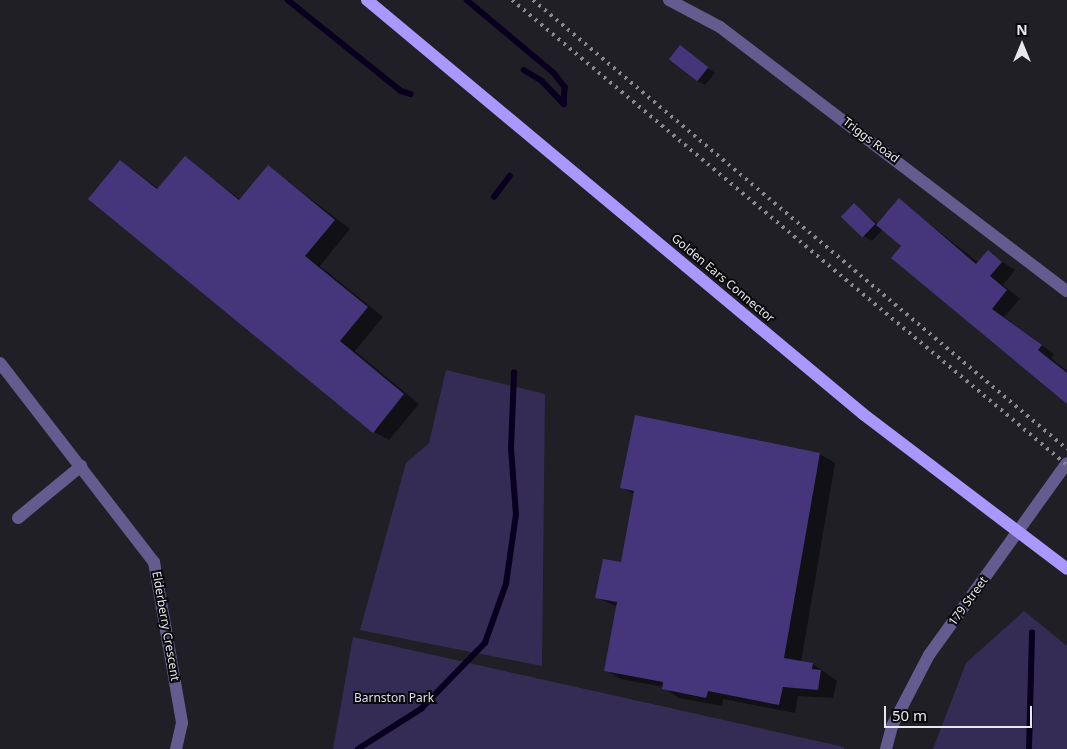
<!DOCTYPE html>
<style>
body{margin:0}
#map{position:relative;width:1067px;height:749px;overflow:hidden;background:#201f26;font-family:"Noto Sans",sans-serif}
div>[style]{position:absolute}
.green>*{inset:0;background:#342c55}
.shadow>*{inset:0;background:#0007}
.stream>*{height:5.5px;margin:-2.75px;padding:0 2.75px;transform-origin:2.75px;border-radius:2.75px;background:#08001e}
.building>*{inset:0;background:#45357a;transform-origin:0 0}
.minor>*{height:12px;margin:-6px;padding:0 6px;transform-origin:6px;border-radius:6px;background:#645c8e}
.primary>*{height:12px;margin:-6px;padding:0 6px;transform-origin:6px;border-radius:6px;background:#aa97ff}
.rail>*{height:4px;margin-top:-2px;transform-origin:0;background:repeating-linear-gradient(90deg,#8a898f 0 2.5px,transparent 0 7.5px)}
span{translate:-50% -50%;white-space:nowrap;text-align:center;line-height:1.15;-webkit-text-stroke:4px #0a090c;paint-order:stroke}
.street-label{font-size:12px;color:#e8e7ec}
.park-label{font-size:12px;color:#dfddf2}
.north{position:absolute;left:997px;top:20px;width:50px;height:50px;-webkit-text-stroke:4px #0a090c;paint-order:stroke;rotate:0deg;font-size:14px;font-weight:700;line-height:20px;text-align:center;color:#e8e7ec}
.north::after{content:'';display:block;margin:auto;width:18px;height:22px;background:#e8e7ec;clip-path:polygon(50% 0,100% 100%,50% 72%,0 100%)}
.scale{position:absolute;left:884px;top:706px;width:148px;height:22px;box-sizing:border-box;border:2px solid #e8e7ec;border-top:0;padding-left:6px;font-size:15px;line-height:18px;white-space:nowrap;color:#e8e7ec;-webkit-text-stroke:4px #0a090c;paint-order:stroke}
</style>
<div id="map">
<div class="green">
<div style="clip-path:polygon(446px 370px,545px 394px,542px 666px,360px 630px,406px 463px,429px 443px)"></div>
<div style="clip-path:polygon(1024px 611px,1067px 646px,1067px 749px,933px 749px,966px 663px)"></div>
<div style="clip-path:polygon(353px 637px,844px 747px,844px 749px,333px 749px)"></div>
</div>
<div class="shadow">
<div style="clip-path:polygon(680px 47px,715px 73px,705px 85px,698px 81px)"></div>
<div style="clip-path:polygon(185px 158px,241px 200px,268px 166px,350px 229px,320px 266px,383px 317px,355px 351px,419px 404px,389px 440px,374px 432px,121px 161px,159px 189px)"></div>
<div style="clip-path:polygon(899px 200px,979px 263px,988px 252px,1015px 270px,1003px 285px,1020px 299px,1004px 317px,1054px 354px,1051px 358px,1067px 371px,1067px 401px,883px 229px,872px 241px,864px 236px,854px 205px,878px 224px)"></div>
<div style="clip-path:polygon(820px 454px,835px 463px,801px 662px,813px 664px,837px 681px,833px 698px,798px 696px,795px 713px,723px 699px,722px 706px,679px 698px,663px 687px,621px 679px,605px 670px,617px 607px,596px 597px,622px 563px,634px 494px,621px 487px)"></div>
</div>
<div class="stream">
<div style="left:288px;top:0;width:145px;rotate:38.8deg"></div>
<div style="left:401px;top:91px;width:10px;rotate:17deg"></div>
<div style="left:467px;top:0;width:114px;rotate:40deg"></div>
<div style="left:554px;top:73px;width:18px;rotate:52deg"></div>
<div style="left:565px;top:87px;width:17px;rotate:93deg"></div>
<div style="left:524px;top:70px;width:21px;rotate:31deg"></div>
<div style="left:542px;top:81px;width:32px;rotate:46deg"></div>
<div style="left:494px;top:197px;width:26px;rotate:-53deg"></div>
<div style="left:358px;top:749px;width:75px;rotate:-32.4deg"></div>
<div style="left:421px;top:709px;width:92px;rotate:-45.9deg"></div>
<div style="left:485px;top:643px;width:63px;rotate:-70.4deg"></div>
<div style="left:506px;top:584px;width:70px;rotate:-81.8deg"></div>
<div style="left:516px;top:515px;width:66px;rotate:-94.3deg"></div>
<div style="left:511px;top:449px;width:76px;rotate:-87.7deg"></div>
<div style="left:1029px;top:749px;width:116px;rotate:-88.5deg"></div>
</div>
<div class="building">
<div style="left:680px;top:45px;width:36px;height:18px;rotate:38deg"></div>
<div style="clip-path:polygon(185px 156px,239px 200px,268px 165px,335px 220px,305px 256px,368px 307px,340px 341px,404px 394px,373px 433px,88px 199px,120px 160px,157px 189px)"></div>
<div style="clip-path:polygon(899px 198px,976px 264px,988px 250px,1002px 262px,990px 276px,1007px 290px,992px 309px,1042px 345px,1038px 350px,1067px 373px,1067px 404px,891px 258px,901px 246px,876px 225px)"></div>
<div style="left:854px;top:203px;width:30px;height:19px;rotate:44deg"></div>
<div style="clip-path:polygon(635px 415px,820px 453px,784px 658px,813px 663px,812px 669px,821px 670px,818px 690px,783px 687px,779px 705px,708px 691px,706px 698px,662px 689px,663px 682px,604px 671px,617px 602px,595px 598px,603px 559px,621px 562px,634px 491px,620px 488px)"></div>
</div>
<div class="minor">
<div style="left:669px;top:0;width:58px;rotate:27.9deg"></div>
<div style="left:720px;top:27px;width:436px;rotate:37.3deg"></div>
<div style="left:0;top:363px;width:252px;rotate:52.3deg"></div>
<div style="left:154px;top:562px;width:163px;rotate:80.1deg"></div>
<div style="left:182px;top:723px;width:27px;rotate:103deg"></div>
<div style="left:18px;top:518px;width:82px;rotate:-39.5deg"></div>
<div style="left:886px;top:749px;width:24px;rotate:-75deg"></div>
<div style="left:892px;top:726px;width:80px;rotate:-62.5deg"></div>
<div style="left:929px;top:655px;width:236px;rotate:-54.3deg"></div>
</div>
<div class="primary">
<div style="left:367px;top:0;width:646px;rotate:39.85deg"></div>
<div style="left:863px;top:414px;width:256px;rotate:37.2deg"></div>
</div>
<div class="rail">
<div style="left:512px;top:0;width:724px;rotate:39.96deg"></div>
<div style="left:533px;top:0;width:698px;rotate:40.06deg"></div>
</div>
<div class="street-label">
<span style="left:871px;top:140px;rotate:37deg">Triggs Road</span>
<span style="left:723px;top:278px;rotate:40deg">Golden Ears Connector</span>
<span style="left:968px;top:601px;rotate:-54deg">179 Street</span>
<span style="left:166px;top:626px;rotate:80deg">Elderberry Crescent</span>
</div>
<div class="park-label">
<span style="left:394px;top:698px">Barnston Park</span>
</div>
<div class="north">N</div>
<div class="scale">50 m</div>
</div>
